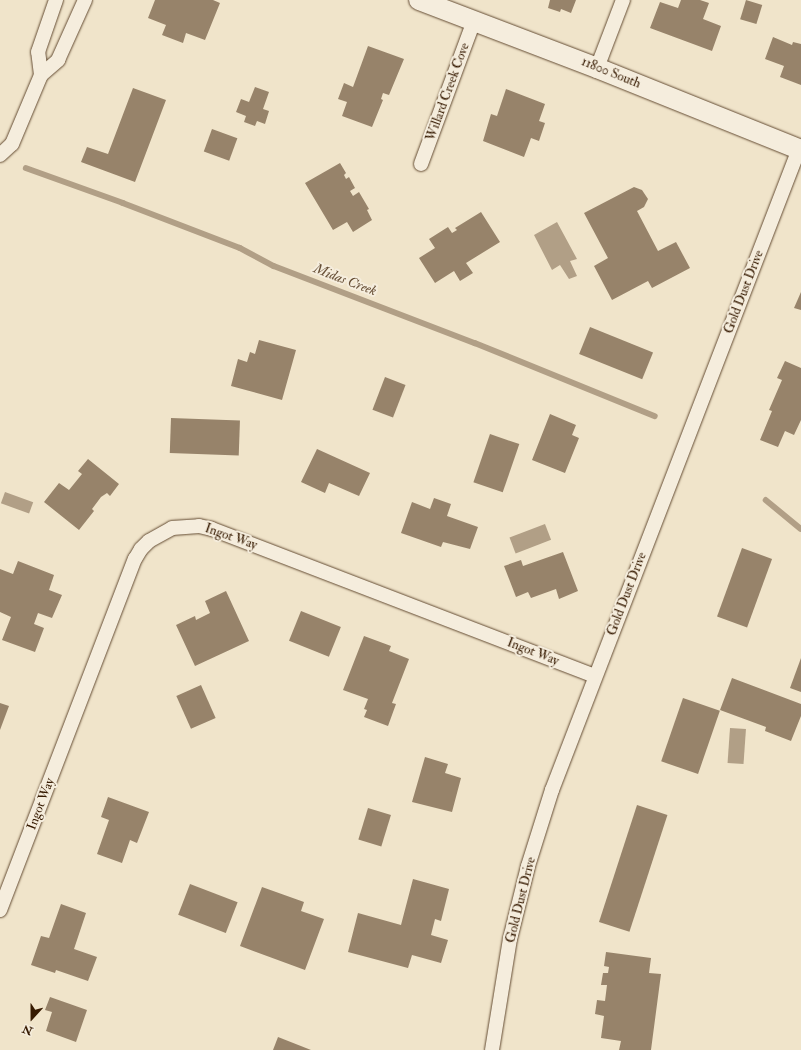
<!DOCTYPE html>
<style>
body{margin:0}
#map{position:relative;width:801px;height:1050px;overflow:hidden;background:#f0e4ca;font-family:"IM FELL Double Pica",serif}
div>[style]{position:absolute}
.water>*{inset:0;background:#b19f86;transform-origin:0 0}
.stream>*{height:5.5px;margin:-2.75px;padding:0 2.75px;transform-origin:2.75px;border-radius:2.75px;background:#b19f86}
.building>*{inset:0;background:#97836a;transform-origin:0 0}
.roads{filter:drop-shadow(0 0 1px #644c33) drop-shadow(0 0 1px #644c33)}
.minor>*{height:14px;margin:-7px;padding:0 7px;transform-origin:7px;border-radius:7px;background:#f5eddd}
.secondary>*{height:20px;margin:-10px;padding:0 10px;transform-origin:10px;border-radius:10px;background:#f5eddd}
span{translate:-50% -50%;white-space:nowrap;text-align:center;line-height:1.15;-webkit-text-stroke:4px #f5eddd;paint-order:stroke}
.street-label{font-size:13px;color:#361a01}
.water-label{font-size:14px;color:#674f36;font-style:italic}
.north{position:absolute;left:12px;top:998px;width:40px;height:40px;-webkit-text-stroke:3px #f5eddd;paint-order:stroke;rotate:201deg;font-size:11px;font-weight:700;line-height:16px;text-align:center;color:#361a01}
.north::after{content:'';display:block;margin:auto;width:14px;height:18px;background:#361a01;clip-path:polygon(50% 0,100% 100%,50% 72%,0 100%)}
</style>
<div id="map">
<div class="water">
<div style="clip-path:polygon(557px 222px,577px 259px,570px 261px,577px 276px,569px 279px,560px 265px,552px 270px,534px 235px)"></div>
<div style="left:5px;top:492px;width:30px;height:12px;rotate:20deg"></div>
<div style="left:545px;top:524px;width:17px;height:38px;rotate:69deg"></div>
<div style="left:730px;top:728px;width:16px;height:35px;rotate:4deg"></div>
</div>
<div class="stream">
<div style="left:26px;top:168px;width:103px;rotate:19.8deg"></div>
<div style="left:123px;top:203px;width:125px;rotate:21deg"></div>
<div style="left:240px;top:248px;width:38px;rotate:28deg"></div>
<div style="left:274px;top:266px;width:215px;rotate:21deg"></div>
<div style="left:475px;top:343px;width:194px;rotate:22.1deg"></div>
<div style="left:766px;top:500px;width:45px;rotate:39.6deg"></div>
</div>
<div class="building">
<div style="clip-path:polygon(155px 0,213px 0,220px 3px,205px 40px,186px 33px,183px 43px,162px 35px,166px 25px,148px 18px)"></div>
<div style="clip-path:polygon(550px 0,576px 0,571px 13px,561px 9px,560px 12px,548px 8px)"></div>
<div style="clip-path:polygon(681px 0,700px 0,709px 3px,703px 19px,721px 26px,712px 51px,650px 28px,660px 2px,678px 8px)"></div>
<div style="left:746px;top:0;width:17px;height:20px;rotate:17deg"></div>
<div style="clip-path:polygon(773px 37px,792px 45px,793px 42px,801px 44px,801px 85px,780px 77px,784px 66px,765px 59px)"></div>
<div style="clip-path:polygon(368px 46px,404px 59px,389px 95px,383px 93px,381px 99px,383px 100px,372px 127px,342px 116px,347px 102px,338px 99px,344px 83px,353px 87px)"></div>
<div style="clip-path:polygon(255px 87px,269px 92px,263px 109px,269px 111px,265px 124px,257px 121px,255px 126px,244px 122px,246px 116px,236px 112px,241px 99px,249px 102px)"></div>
<div style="clip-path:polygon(133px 88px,166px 100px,135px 182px,81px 162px,87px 147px,108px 154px)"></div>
<div style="clip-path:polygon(506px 89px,545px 104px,539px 121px,545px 123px,539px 141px,531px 138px,524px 157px,483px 141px,491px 114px,497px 116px)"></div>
<div style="left:212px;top:129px;width:27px;height:24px;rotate:20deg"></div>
<div style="clip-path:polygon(340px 163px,346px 173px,344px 175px,346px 179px,349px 177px,355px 188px,350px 191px,353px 196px,359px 192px,369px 209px,367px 210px,372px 220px,353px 232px,347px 222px,333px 230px,305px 183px)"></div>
<div style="clip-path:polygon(634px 187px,642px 190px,648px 199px,644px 207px,637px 211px,658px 251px,676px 242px,690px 268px,652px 288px,648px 281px,612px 300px,594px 266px,608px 258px,584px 213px)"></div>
<div style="clip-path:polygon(481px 212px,500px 242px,466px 263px,473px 273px,460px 281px,454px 271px,435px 283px,419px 258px,435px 248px,429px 239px,448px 227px,452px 233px,457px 230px,455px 228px)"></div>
<div style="clip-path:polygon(801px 292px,801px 310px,794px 308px)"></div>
<div style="left:590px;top:327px;width:68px;height:29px;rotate:22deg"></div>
<div style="clip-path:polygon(259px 340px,296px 350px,282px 400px,231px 386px,238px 359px,247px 362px,250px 352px,255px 354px)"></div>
<div style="clip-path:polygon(785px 361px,801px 368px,801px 420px,794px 435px,785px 431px,778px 447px,760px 440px,772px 411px,769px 410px,782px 380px,777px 378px)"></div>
<div style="left:385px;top:377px;width:22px;height:35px;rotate:21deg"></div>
<div style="clip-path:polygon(550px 414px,576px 425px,572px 435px,579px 438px,565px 473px,532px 460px)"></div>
<div style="left:171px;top:418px;width:69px;height:35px;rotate:2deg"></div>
<div style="left:490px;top:434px;width:31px;height:51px;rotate:19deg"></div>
<div style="clip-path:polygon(317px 449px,370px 473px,359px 496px,329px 483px,325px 493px,301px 482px)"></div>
<div style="clip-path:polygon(88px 459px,119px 484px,110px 496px,107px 493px,101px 497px,92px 509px,94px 511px,79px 530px,44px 502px,59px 483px,69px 490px,82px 474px,78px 471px)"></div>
<div style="clip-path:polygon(434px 498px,451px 504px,447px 516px,478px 527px,470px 549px,443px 542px,441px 547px,401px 533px,412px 502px,430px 509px)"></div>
<div style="left:742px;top:548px;width:32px;height:73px;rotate:20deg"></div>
<div style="clip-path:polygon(563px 552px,578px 591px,559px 599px,556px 589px,531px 598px,528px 592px,516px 597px,504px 566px,521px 560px,523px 566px)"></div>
<div style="clip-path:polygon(18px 561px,54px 575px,49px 590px,62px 595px,52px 618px,38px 613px,34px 624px,44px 628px,35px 652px,2px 640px,11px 617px,0 612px,0 569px,13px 574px)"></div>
<div style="clip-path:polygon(226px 591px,249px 641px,195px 666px,176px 625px,195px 616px,196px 620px,210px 613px,205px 601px)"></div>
<div style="left:301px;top:611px;width:43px;height:32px;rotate:22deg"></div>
<div style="clip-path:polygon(364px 636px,391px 646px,389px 651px,409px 659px,392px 703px,396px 704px,388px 726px,364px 717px,367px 710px,364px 709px,368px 699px,343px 690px)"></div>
<div style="clip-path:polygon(801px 658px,801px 692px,790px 688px)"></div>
<div style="clip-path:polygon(732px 678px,801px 704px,801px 716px,791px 741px,765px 731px,766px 727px,720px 710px)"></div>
<div style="left:201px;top:685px;width:36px;height:27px;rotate:66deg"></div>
<div style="left:683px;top:698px;width:39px;height:67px;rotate:19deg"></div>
<div style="clip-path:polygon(0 703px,9px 706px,0 730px)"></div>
<div style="clip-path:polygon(425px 757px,448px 764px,445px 773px,461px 778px,452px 812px,412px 802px)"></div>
<div style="clip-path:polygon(108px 797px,149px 812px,137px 843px,130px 840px,122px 863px,97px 854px,109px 820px,101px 817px)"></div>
<div style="left:637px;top:805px;width:32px;height:123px;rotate:18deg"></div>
<div style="left:368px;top:808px;width:24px;height:33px;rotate:17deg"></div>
<div style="clip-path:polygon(413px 879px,449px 889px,441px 921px,435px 919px,431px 935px,448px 940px,441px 963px,412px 955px,408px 968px,348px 952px,358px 913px,401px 925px)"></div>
<div style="left:190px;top:884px;width:51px;height:33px;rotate:21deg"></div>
<div style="clip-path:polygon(262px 887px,304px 902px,301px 911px,324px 919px,305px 970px,240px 946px)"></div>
<div style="clip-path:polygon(61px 904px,86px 913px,74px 949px,97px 957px,88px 981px,56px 970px,55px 973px,31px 965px,41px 936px,49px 938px)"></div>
<div style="clip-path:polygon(606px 952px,651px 958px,649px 973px,661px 974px,651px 1050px,619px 1050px,621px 1041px,601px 1038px,604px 1016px,595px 1014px,597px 1000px,605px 1001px,607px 985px,601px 985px,603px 973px,608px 973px,609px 967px,604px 966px)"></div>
<div style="clip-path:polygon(50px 997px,87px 1010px,76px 1042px,46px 1031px,52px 1012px,45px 1010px)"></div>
<div style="clip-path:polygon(278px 1037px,311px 1050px,273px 1050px)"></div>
</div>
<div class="roads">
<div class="minor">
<div style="left:597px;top:68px;width:73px;rotate:-69.1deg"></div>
<div style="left:41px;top:75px;width:23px;rotate:-97deg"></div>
<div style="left:38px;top:52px;width:55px;rotate:-70.9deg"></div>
<div style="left:0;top:155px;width:16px;rotate:-43deg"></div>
<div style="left:12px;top:144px;width:75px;rotate:-67.2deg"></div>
<div style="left:41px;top:75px;width:23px;rotate:-41deg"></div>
<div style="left:58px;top:60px;width:66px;rotate:-65.8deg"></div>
<div style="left:421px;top:164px;width:153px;rotate:-69.7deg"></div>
<div style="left:0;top:910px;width:376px;rotate:-69deg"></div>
<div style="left:135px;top:559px;width:12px;rotate:-59deg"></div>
<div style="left:141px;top:549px;width:11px;rotate:-45deg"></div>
<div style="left:149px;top:541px;width:26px;rotate:-29deg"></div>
<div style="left:172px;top:528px;width:27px;rotate:-4deg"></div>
<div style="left:199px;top:526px;width:13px;rotate:13deg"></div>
<div style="left:212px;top:529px;width:410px;rotate:21deg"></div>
<div style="left:492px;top:1050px;width:112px;rotate:-80.8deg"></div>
<div style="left:510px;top:939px;width:75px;rotate:-76.1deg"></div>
<div style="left:528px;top:866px;width:80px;rotate:-72.5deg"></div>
<div style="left:552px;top:790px;width:687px;rotate:-68.93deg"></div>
</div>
<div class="secondary">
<div style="left:419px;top:0;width:191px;rotate:20.9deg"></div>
<div style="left:597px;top:68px;width:220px;rotate:21.9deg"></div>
</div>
</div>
<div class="street-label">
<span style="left:611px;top:73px;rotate:22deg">11800 South</span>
<span style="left:448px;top:92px;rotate:-70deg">Willard Creek Cove</span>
<span style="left:744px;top:292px;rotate:-69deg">Gold Dust Drive</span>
<span style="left:231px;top:537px;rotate:19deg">Ingot Way</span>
<span style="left:627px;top:594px;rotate:-69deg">Gold Dust Drive</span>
<span style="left:533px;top:652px;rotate:21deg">Ingot Way</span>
<span style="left:41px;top:804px;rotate:-69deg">Ingot Way</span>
<span style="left:521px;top:900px;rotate:-76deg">Gold Dust Drive</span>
</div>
<div class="water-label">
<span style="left:345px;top:280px;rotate:21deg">Midas Creek</span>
</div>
<div class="north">N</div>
</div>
